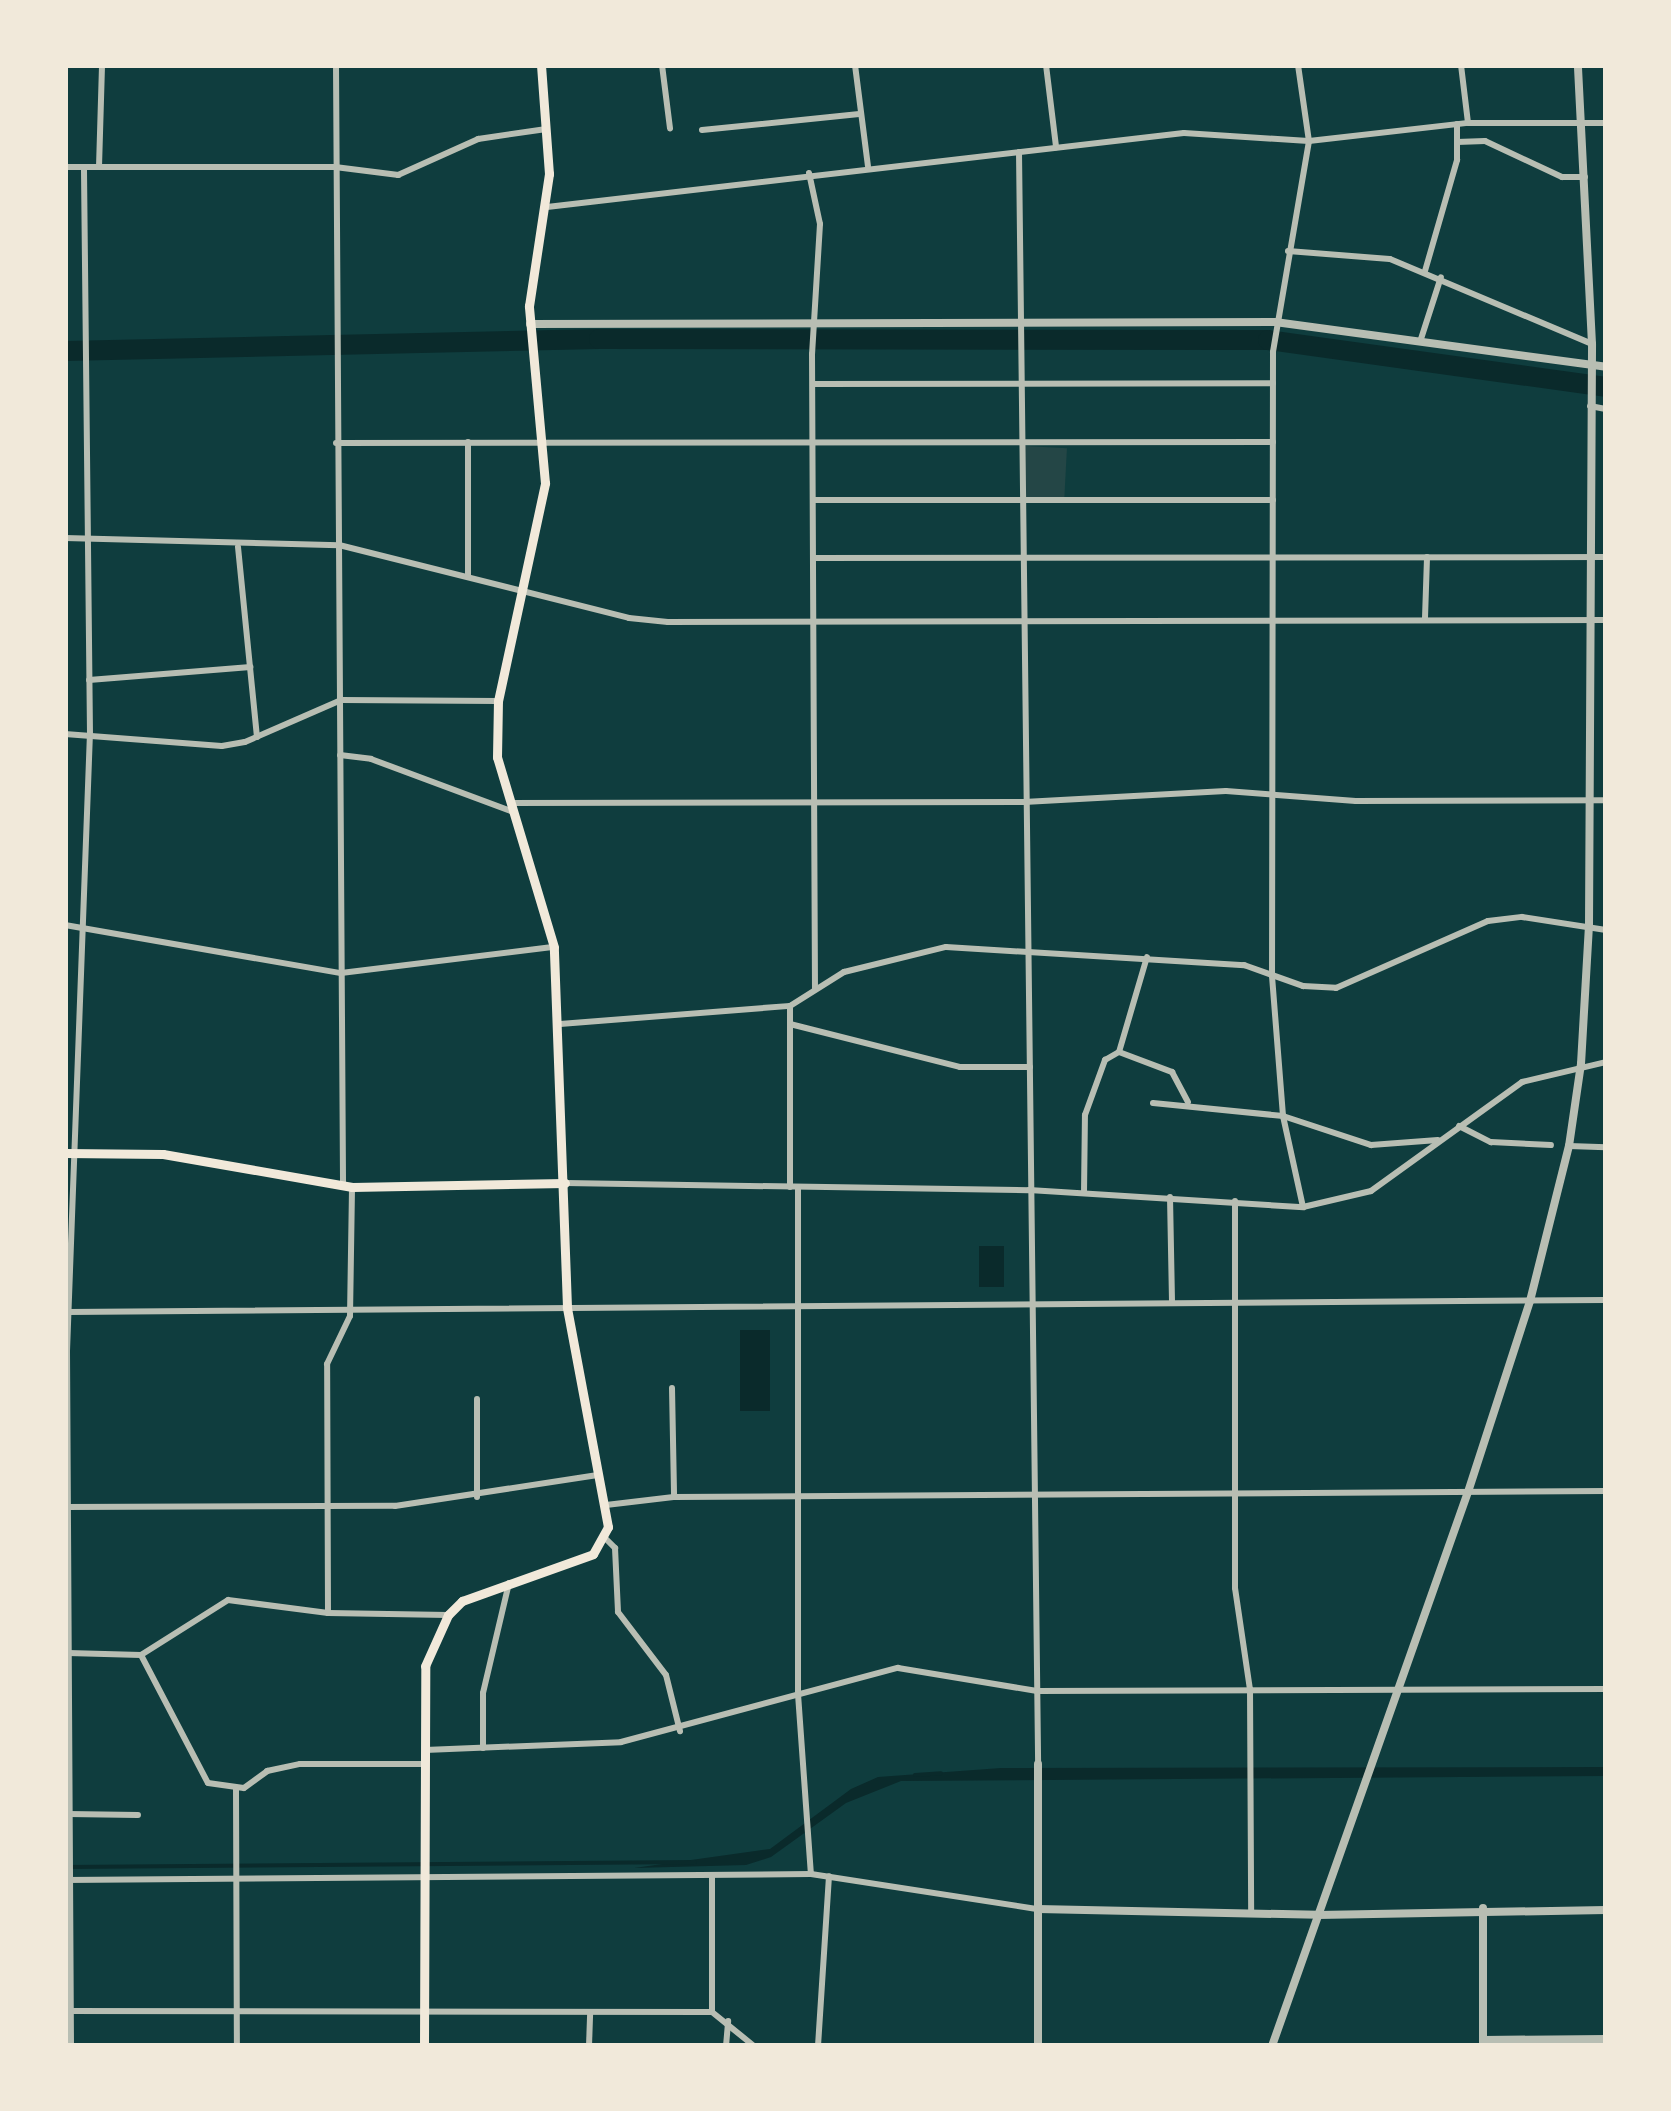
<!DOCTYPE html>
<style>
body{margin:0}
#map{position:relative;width:1671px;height:2111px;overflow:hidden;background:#0f3d3e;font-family:"IBM Plex Sans",sans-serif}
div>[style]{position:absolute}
.green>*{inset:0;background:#244646;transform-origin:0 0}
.water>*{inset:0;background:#0a2a2b;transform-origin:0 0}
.stream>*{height:4px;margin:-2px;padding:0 2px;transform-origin:2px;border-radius:2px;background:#0a2a2b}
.river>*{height:20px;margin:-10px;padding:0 10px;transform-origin:10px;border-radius:10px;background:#0a2a2b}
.minor>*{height:6px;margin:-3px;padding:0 3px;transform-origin:3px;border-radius:3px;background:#b8beb3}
.tertiary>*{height:8px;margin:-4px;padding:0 4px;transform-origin:4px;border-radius:4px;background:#b8beb3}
.secondary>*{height:9px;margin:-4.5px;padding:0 4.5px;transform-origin:4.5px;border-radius:4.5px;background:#f1e9da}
.primary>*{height:9px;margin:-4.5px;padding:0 4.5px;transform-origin:4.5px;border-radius:4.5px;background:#f1e9da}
span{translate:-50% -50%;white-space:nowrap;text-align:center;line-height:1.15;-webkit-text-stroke:10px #f1e9da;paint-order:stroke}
.frame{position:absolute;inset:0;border:68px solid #f1e9da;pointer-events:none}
</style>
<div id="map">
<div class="green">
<div style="left:1025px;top:446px;width:42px;height:51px;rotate:3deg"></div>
</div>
<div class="water">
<div style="left:979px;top:1246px;width:25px;height:41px"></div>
<div style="left:740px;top:1330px;width:30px;height:81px"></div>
<div style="clip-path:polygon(1606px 1767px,1606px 1776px,901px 1781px,846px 1803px,771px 1857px,746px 1865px,634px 1868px,770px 1849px,851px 1789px,878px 1777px,1001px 1768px)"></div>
</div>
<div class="stream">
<div style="left:915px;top:1775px;width:26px;rotate:-4deg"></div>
<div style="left:65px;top:1867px;width:630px;rotate:-0.45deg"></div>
</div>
<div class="river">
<div style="left:65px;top:351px;width:534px;rotate:-1.29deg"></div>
<div style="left:599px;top:339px;width:669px;rotate:0.09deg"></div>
<div style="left:1268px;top:340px;width:341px;rotate:7.9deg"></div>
</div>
<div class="minor">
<div style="left:336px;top:65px;width:1121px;rotate:89.64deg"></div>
<div style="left:662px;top:65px;width:64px;rotate:82.8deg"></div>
<div style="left:855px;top:65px;width:102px;rotate:82.7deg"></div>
<div style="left:1046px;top:65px;width:83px;rotate:83deg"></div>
<div style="left:1298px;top:65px;width:77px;rotate:81.8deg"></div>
<div style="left:1309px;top:141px;width:214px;rotate:99.7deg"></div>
<div style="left:1273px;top:352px;width:624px;rotate:90.09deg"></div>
<div style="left:1272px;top:976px;width:140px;rotate:85.5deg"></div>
<div style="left:1283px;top:1116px;width:93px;rotate:77.6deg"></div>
<div style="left:1461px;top:65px;width:58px;rotate:83.1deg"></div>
<div style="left:702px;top:130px;width:158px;rotate:-5.8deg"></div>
<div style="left:1457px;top:142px;width:28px;rotate:-2deg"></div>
<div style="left:1485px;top:141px;width:85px;rotate:25.1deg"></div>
<div style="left:1562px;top:177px;width:23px"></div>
<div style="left:1019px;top:152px;width:1612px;rotate:89.32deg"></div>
<div style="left:65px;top:167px;width:270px"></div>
<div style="left:335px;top:167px;width:64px;rotate:7.2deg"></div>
<div style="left:398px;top:175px;width:88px;rotate:-24.2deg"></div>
<div style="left:478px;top:139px;width:69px;rotate:-8.4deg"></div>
<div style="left:99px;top:167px;width:102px;rotate:-88.3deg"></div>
<div style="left:809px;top:173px;width:52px;rotate:77.8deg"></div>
<div style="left:820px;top:224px;width:130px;rotate:93.5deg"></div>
<div style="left:812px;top:354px;width:635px;rotate:89.73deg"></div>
<div style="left:547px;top:207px;width:641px;rotate:-6.63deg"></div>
<div style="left:1184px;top:133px;width:125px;rotate:3.7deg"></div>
<div style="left:1309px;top:141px;width:160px;rotate:-6.5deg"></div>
<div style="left:1468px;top:123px;width:138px"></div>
<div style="left:1288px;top:251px;width:102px;rotate:4.5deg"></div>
<div style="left:1390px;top:259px;width:219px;rotate:22.8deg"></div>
<div style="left:1425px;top:271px;width:116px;rotate:-73.9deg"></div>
<div style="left:1457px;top:160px;width:36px;rotate:-90deg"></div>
<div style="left:1420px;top:342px;width:68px;rotate:-72.1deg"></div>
<div style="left:814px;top:384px;width:459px;rotate:-0.1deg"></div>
<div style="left:1590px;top:406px;width:16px;rotate:11deg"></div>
<div style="left:468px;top:442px;width:133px;rotate:90deg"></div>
<div style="left:336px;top:443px;width:937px;rotate:-0.06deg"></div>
<div style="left:815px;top:500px;width:458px"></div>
<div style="left:65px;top:538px;width:274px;rotate:1.5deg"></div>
<div style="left:339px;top:545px;width:299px;rotate:14.1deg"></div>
<div style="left:629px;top:618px;width:39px;rotate:6deg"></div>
<div style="left:668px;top:622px;width:938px;rotate:-0.12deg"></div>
<div style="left:238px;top:547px;width:191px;rotate:84.3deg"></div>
<div style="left:815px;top:558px;width:791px;rotate:-0.07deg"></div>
<div style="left:1425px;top:618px;width:61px;rotate:-88.1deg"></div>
<div style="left:89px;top:680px;width:162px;rotate:-4.6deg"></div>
<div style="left:65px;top:734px;width:157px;rotate:4.4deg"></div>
<div style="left:222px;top:746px;width:23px;rotate:-10deg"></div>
<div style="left:245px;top:742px;width:105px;rotate:-23.6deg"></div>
<div style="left:341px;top:700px;width:157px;rotate:0.4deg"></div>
<div style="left:340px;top:755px;width:31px;rotate:7deg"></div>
<div style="left:371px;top:759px;width:149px;rotate:20.4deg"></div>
<div style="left:510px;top:803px;width:514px;rotate:-0.11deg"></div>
<div style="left:1024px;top:802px;width:202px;rotate:-3.1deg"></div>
<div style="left:1226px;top:791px;width:130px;rotate:4.4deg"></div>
<div style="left:1356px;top:801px;width:250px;rotate:-0.2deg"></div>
<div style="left:65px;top:925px;width:280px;rotate:9.9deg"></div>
<div style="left:341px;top:973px;width:215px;rotate:-7deg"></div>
<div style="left:790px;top:1006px;width:181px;rotate:90deg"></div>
<div style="left:560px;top:1024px;width:231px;rotate:-4.5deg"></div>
<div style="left:790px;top:1006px;width:64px;rotate:-32.2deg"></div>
<div style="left:844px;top:972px;width:105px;rotate:-13.8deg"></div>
<div style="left:946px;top:947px;width:299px;rotate:3.5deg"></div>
<div style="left:1244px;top:965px;width:63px;rotate:19.6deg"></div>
<div style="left:1303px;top:986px;width:33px;rotate:3deg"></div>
<div style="left:1336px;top:988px;width:166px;rotate:-23.8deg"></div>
<div style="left:1488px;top:921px;width:34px;rotate:-7deg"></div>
<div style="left:1522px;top:917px;width:85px;rotate:8.8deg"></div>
<div style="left:790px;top:1024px;width:175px;rotate:14.2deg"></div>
<div style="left:960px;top:1067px;width:70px"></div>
<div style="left:1119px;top:1052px;width:57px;rotate:20.7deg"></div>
<div style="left:1172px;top:1072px;width:34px;rotate:62deg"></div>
<div style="left:1153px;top:1103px;width:131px;rotate:5.7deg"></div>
<div style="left:1283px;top:1116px;width:93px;rotate:18.2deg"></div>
<div style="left:1371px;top:1145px;width:67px;rotate:-4.3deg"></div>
<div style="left:1459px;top:1126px;width:36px;rotate:27deg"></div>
<div style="left:1491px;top:1142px;width:60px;rotate:2.9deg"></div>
<div style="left:1569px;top:1146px;width:37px;rotate:2deg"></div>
<div style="left:565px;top:1183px;width:464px;rotate:0.9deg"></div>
<div style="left:1029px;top:1190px;width:275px;rotate:3.6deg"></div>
<div style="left:1303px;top:1207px;width:70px;rotate:-13.2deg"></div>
<div style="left:1371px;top:1191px;width:186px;rotate:-35.8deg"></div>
<div style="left:1522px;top:1082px;width:86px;rotate:-13.4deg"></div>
<div style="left:798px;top:1187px;width:507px;rotate:90deg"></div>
<div style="left:798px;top:1694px;width:180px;rotate:85.9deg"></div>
<div style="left:1084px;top:1193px;width:78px;rotate:-89.3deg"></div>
<div style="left:1085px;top:1115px;width:59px;rotate:-70deg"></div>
<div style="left:1105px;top:1060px;width:16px;rotate:-30deg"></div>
<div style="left:1119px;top:1052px;width:99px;rotate:-73.6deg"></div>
<div style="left:1170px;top:1197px;width:105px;rotate:88.9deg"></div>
<div style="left:1235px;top:1201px;width:387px;rotate:90deg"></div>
<div style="left:1235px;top:1588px;width:102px;rotate:81.6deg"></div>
<div style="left:1250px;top:1689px;width:225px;rotate:89.7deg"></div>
<div style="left:68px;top:1312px;width:1538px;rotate:-0.45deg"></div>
<div style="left:672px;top:1388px;width:109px;rotate:88.9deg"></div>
<div style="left:477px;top:1497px;width:98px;rotate:-90deg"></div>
<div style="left:606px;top:1505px;width:68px;rotate:-6.7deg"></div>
<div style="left:674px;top:1497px;width:932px;rotate:-0.37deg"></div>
<div style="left:65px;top:1507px;width:330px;rotate:-0.2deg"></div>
<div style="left:395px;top:1506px;width:205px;rotate:-8.7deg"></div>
<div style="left:606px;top:1539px;width:13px;rotate:45deg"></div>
<div style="left:615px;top:1548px;width:64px;rotate:87.3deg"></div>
<div style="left:618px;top:1612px;width:79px;rotate:52.7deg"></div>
<div style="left:666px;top:1675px;width:58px;rotate:76deg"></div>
<div style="left:328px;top:1613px;width:249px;rotate:-90.2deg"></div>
<div style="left:327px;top:1364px;width:53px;rotate:-64.4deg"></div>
<div style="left:350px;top:1316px;width:129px;rotate:-89.1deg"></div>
<div style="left:68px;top:1653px;width:73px;rotate:1.6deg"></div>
<div style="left:141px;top:1655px;width:103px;rotate:-32.3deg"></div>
<div style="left:228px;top:1600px;width:101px;rotate:7.4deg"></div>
<div style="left:328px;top:1613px;width:120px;rotate:1deg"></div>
<div style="left:141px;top:1655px;width:144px;rotate:62.4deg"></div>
<div style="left:208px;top:1783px;width:36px;rotate:8deg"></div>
<div style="left:244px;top:1788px;width:29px;rotate:-36deg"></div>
<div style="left:267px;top:1771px;width:34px;rotate:-12deg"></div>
<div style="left:300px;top:1764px;width:124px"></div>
<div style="left:483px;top:1748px;width:55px;rotate:-90deg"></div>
<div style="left:483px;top:1693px;width:113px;rotate:-76.7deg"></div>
<div style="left:425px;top:1750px;width:196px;rotate:-2.3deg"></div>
<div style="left:621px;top:1742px;width:287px;rotate:-15deg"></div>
<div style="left:898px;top:1668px;width:141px;rotate:9.4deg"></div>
<div style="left:1037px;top:1691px;width:569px;rotate:-0.2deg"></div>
<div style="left:236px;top:1789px;width:257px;rotate:89.8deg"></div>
<div style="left:68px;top:1814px;width:70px;rotate:0.8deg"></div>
<div style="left:712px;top:1877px;width:135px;rotate:90deg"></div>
<div style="left:65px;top:1880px;width:746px;rotate:-0.46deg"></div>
<div style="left:811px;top:1874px;width:230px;rotate:8.8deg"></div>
<div style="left:65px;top:2011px;width:647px;rotate:0.09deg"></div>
<div style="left:712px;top:2012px;width:54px;rotate:39deg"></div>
<div style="left:71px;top:2046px;width:695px;rotate:-90.33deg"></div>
<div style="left:67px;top:1351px;width:617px;rotate:-87.87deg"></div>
<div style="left:90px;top:734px;width:567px;rotate:-90.61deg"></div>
<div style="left:589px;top:2046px;width:33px;rotate:-88deg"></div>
<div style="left:726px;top:2046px;width:25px;rotate:-85deg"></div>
<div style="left:818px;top:2046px;width:170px;rotate:-86.3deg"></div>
</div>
<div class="tertiary">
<div style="left:530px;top:324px;width:745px;rotate:-0.15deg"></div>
<div style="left:1275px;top:322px;width:334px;rotate:7.7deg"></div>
<div style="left:1483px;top:1908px;width:138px;rotate:90deg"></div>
<div style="left:1038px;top:1909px;width:280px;rotate:1.2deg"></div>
<div style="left:1318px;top:1915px;width:288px;rotate:-1deg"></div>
<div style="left:1483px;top:2040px;width:123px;rotate:-0.5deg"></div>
<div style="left:1038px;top:2046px;width:282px;rotate:-90deg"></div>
<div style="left:1272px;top:2046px;width:588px;rotate:-70.52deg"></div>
<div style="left:1468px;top:1492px;width:201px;rotate:-72deg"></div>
<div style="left:1530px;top:1301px;width:160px;rotate:-75.9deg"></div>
<div style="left:1569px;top:1146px;width:83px;rotate:-81.7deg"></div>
<div style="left:1581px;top:1064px;width:139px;rotate:-86.7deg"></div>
<div style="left:1589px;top:925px;width:581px;rotate:-89.7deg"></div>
<div style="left:1592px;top:344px;width:279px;rotate:-92.9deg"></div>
</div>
<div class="secondary">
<div style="left:65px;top:1153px;width:98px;rotate:0.6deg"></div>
<div style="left:163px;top:1154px;width:192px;rotate:9.9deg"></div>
<div style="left:352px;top:1187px;width:213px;rotate:-1.1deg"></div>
</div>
<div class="primary">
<div style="left:424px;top:2046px;width:380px;rotate:-89.8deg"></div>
<div style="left:425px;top:1666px;width:56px;rotate:-65.7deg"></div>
<div style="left:448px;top:1615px;width:20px;rotate:-45deg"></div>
<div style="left:462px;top:1601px;width:139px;rotate:-19.7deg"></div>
<div style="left:593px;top:1554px;width:31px;rotate:-61deg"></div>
<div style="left:608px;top:1527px;width:224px;rotate:-100.6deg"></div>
<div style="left:567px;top:1307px;width:360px;rotate:-92.1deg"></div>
<div style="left:554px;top:947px;width:198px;rotate:-106.7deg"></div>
<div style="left:497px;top:757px;width:56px;rotate:-89deg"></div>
<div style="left:498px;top:701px;width:223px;rotate:-77.8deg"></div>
<div style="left:545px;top:483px;width:178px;rotate:-95.2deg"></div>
<div style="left:529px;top:306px;width:134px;rotate:-81.4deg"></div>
<div style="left:549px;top:174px;width:109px;rotate:-94.2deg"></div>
</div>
<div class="frame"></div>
</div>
